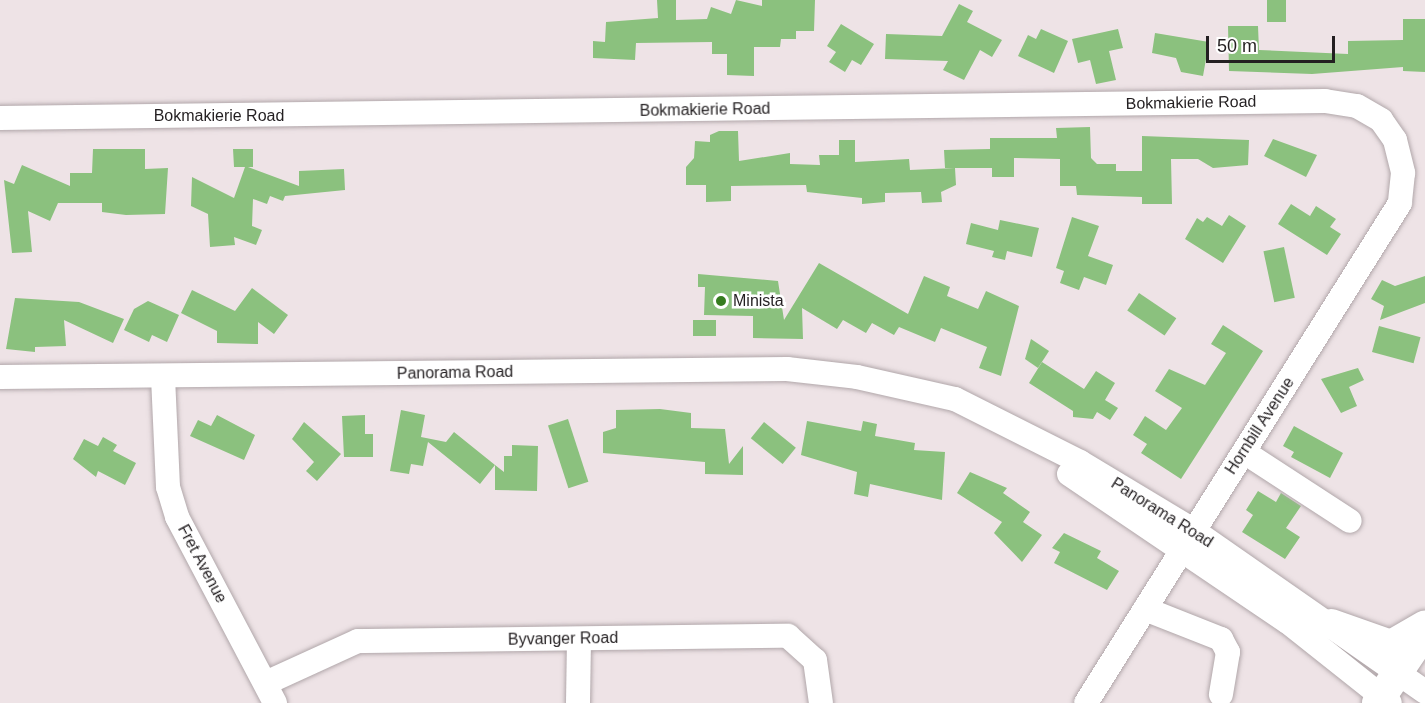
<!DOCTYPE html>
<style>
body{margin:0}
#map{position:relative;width:1425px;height:703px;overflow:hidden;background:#eee3e6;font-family:Arial,sans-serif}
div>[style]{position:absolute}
.building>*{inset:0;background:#8bc17e;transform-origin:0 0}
.roads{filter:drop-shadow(0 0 2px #b1a7aa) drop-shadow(0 0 2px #b1a7aa)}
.minor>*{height:24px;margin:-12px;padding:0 12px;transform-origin:12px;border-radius:12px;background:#fff}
.major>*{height:30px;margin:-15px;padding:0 15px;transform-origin:15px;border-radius:15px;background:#fff}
.dots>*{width:16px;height:16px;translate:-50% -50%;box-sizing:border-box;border:3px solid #fff;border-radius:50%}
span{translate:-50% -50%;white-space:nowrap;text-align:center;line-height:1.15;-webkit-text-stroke:5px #fff;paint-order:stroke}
.street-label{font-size:16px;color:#231f21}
.poi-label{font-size:16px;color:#231f21}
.left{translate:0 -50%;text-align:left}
.scale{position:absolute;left:1206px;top:36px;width:129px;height:27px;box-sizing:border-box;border:3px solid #231f21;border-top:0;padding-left:8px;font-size:18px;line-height:21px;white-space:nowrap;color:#231f21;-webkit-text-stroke:4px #fff;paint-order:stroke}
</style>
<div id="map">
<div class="building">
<div style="clip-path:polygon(657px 0,676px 0,676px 20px,707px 19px,711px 7px,731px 14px,736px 0,762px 6px,762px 0,815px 0,814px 31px,796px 31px,796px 39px,781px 39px,780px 47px,754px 47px,754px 76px,727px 75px,727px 54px,712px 54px,712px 42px,636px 43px,635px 60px,593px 58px,593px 41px,605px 42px,606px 22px,658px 18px)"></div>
<div style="left:1267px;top:0;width:19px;height:22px"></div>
<div style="clip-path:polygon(959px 4px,973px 11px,967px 22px,1002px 40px,992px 57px,980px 50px,964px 80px,943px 70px,948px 61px,885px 59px,886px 34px,942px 36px)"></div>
<div style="clip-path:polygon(1403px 19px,1425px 19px,1425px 72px,1403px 71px,1403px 67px,1312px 74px,1229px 71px,1228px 26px,1258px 26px,1259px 50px,1348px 54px,1348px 41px,1403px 40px)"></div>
<div style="clip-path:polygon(841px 24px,874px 44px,861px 65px,852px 60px,845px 72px,829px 62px,836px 52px,827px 46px)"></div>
<div style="clip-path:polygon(1041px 29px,1068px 41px,1054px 73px,1018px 56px,1028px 35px,1036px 39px)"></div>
<div style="clip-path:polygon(1118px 29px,1123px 48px,1109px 51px,1116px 80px,1096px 84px,1090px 60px,1078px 63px,1072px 39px)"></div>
<div style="clip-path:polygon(1155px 33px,1209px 42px,1203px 76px,1181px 72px,1176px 58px,1152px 53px)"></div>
<div style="clip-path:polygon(1090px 127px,1091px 158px,1097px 164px,1116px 164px,1116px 171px,1142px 171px,1142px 136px,1249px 140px,1248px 165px,1213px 168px,1198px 159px,1171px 159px,1172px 204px,1142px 204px,1142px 197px,1077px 195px,1076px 186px,1060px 186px,1060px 159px,1014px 158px,1014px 177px,992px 177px,992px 168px,945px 168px,944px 150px,990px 149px,990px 138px,1057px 138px,1056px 128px)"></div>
<div style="clip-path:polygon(719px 131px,738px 131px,739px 161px,790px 153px,790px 164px,820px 165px,819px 155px,839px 155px,839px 140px,855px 140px,855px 162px,909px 159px,910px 170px,955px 168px,956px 185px,941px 192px,942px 202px,922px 203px,921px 192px,885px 193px,885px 202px,862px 204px,862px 198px,807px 192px,806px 185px,731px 186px,731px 201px,706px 202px,706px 185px,686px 185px,686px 167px,694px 158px,695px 141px,710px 142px,710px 135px)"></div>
<div style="clip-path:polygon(1273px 139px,1317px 155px,1306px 177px,1264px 156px)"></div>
<div style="clip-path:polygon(93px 149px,145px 149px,145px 169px,168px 168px,165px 214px,126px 215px,102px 212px,102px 203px,58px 203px,50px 221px,28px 211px,32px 252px,12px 253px,4px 180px,14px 184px,22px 165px,70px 186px,70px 173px,92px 173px)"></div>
<div style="clip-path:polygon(233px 149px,253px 149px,253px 167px,248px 167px,299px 186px,299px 171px,344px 169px,345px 190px,285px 196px,283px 201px,270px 196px,267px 204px,253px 199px,252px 226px,262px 230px,256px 245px,234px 237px,235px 245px,210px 247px,208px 214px,191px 206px,192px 177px,234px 198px,245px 167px,234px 167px)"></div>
<div style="clip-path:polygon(1291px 204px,1310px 216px,1316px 206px,1336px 219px,1330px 227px,1341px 234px,1327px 255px,1278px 224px)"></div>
<div style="clip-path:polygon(1229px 215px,1246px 226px,1223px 263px,1185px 239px,1197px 218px,1203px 222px,1207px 217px,1222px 226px)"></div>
<div style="clip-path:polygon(1072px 217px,1099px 226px,1088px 256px,1113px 265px,1106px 285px,1084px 277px,1079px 290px,1060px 283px,1064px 271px,1056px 268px)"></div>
<div style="clip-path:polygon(1000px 220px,1039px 228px,1032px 257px,1007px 251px,1005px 260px,992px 257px,994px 251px,966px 244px,971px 223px,998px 230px)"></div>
<div style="left:1284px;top:247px;width:52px;height:21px;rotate:78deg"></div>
<div style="clip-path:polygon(819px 263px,908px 314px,924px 276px,950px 287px,947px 296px,978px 309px,986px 291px,1019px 306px,1001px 376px,979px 368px,987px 347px,941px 328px,935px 342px,899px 327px,894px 335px,872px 323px,866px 333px,843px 320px,837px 329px,802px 308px,803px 339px,753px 338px,753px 316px,704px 315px,705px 287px,698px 287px,698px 274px,778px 281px,784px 320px)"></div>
<div style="clip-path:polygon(1425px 276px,1425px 303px,1380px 320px,1384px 306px,1371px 299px,1382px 280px,1395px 286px)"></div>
<div style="clip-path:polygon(252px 288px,288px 315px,274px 334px,258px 322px,258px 344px,217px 343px,217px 331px,181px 313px,192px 290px,235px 311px)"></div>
<div style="left:1139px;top:293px;width:45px;height:21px;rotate:34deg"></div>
<div style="clip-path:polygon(15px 298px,79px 302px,124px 319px,113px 343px,64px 320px,66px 346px,35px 347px,35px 352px,6px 349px)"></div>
<div style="clip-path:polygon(148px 301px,179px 315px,167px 342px,152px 335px,149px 342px,124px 330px,134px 309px)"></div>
<div style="left:693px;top:320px;width:23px;height:16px"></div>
<div style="clip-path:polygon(1223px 325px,1263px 351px,1181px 479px,1141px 453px,1147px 444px,1133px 435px,1145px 416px,1166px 430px,1182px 408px,1155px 391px,1169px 369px,1205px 385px,1226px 353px,1211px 344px)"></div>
<div style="left:1379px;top:326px;width:43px;height:27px;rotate:15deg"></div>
<div style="clip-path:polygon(1031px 339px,1049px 351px,1038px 368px,1025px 359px)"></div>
<div style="clip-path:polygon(1042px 362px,1084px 389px,1096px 371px,1115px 383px,1105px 400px,1118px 408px,1110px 420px,1097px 412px,1093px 419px,1073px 417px,1073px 411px,1029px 383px)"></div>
<div style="clip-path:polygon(1358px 368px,1364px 380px,1349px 387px,1357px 406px,1341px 413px,1321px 379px)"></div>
<div style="clip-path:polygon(660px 409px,691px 413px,691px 428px,725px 429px,729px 464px,743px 446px,743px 475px,705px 474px,705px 462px,603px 453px,603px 432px,616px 428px,616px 410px)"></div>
<div style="clip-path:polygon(401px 410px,425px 415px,421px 437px,446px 442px,454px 432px,495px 465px,480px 484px,428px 442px,423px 466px,411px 464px,409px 474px,390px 471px)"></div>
<div style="clip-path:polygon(217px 415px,255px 435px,244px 460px,190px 436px,198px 420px,211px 426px)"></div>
<div style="clip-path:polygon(365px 415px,365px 434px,373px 434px,373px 457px,344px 457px,342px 416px)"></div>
<div style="left:568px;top:419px;width:66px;height:21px;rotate:72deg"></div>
<div style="clip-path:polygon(807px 421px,861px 431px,863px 421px,877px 424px,875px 436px,915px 443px,914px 450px,945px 452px,942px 500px,870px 484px,868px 497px,854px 494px,857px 472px,801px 455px)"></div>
<div style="clip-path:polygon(304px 422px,341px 454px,317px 481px,306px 471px,314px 462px,292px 439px)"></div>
<div style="left:764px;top:422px;width:41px;height:21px;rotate:39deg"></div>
<div style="clip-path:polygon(1294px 426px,1343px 453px,1330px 478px,1291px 457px,1294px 452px,1283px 446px)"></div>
<div style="clip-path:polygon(103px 437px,117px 445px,113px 451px,136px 463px,125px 485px,98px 471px,96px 477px,73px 459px,84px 439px,98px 446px)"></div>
<div style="clip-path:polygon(512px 445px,538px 446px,537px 491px,495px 490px,495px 465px,504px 472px,504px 456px,512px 456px)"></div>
<div style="clip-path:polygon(970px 472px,1007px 488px,1003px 493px,1030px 512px,1023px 522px,1042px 535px,1022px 562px,994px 533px,1002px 522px,957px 493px)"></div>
<div style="clip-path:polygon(1258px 491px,1276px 502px,1281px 493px,1301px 506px,1286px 528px,1300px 537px,1285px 559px,1242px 532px,1253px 515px,1246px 510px)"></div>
<div style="clip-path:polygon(1064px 533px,1101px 551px,1097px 558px,1119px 571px,1107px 590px,1054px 563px,1060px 552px,1052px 548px)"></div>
</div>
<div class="roads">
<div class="minor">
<div style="left:0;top:118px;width:1325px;rotate:-0.74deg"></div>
<div style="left:1325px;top:101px;width:32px;rotate:9deg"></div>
<div style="left:1357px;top:106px;width:28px;rotate:30deg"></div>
<div style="left:1381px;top:120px;width:24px;rotate:55deg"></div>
<div style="left:1395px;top:140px;width:34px;rotate:76deg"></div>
<div style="left:1403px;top:173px;width:30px;rotate:96deg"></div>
<div style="left:1400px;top:203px;width:590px;rotate:122.13deg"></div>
<div style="left:0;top:377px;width:787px;rotate:-0.58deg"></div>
<div style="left:787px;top:369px;width:70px;rotate:6.5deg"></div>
<div style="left:857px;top:377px;width:100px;rotate:12.7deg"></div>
<div style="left:955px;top:399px;width:140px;rotate:26.7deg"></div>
<div style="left:1080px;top:462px;width:132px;rotate:31deg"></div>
<div style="left:1193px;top:530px;width:283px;rotate:34.9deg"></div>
<div style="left:163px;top:377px;width:110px;rotate:87.4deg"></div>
<div style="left:168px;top:487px;width:31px;rotate:73deg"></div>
<div style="left:177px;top:517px;width:210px;rotate:62.2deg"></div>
<div style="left:1244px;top:452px;width:126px;rotate:33.1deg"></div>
<div style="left:1069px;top:474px;width:264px;rotate:34.1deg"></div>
<div style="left:1288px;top:622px;width:130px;rotate:38.5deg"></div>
<div style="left:1145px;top:609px;width:82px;rotate:21.5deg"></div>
<div style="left:1221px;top:639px;width:15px;rotate:62deg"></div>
<div style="left:1228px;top:652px;width:43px;rotate:99.5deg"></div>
<div style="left:268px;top:682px;width:99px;rotate:-24.5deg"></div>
<div style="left:358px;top:641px;width:430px;rotate:-0.7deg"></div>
<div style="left:788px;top:636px;width:36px;rotate:42deg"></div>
<div style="left:815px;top:660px;width:43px;rotate:82.1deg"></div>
<div style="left:578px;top:703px;width:64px;rotate:-89.1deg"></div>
</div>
<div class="major">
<div style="left:1331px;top:624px;width:64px;rotate:19.3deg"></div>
<div style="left:1391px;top:645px;width:39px;rotate:-30deg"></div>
<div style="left:1377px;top:703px;width:86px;rotate:-55.9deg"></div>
</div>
</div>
<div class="dots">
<div style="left:721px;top:301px;background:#367c20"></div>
</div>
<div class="street-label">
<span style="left:1191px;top:103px;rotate:-1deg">Bokmakierie Road</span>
<span style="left:705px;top:110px;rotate:-1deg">Bokmakierie Road</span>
<span style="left:219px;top:116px">Bokmakierie Road</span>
<span style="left:455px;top:373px;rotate:-1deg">Panorama Road</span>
<span style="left:1260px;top:426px;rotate:-57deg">Hornbill Avenue</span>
<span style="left:1162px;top:513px;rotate:32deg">Panorama Road</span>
<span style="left:202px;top:564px;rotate:62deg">Fret Avenue</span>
<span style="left:563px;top:639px;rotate:-1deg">Byvanger Road</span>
</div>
<div class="poi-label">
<span class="left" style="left:733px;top:301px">Minista</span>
</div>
<div class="scale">50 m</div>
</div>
